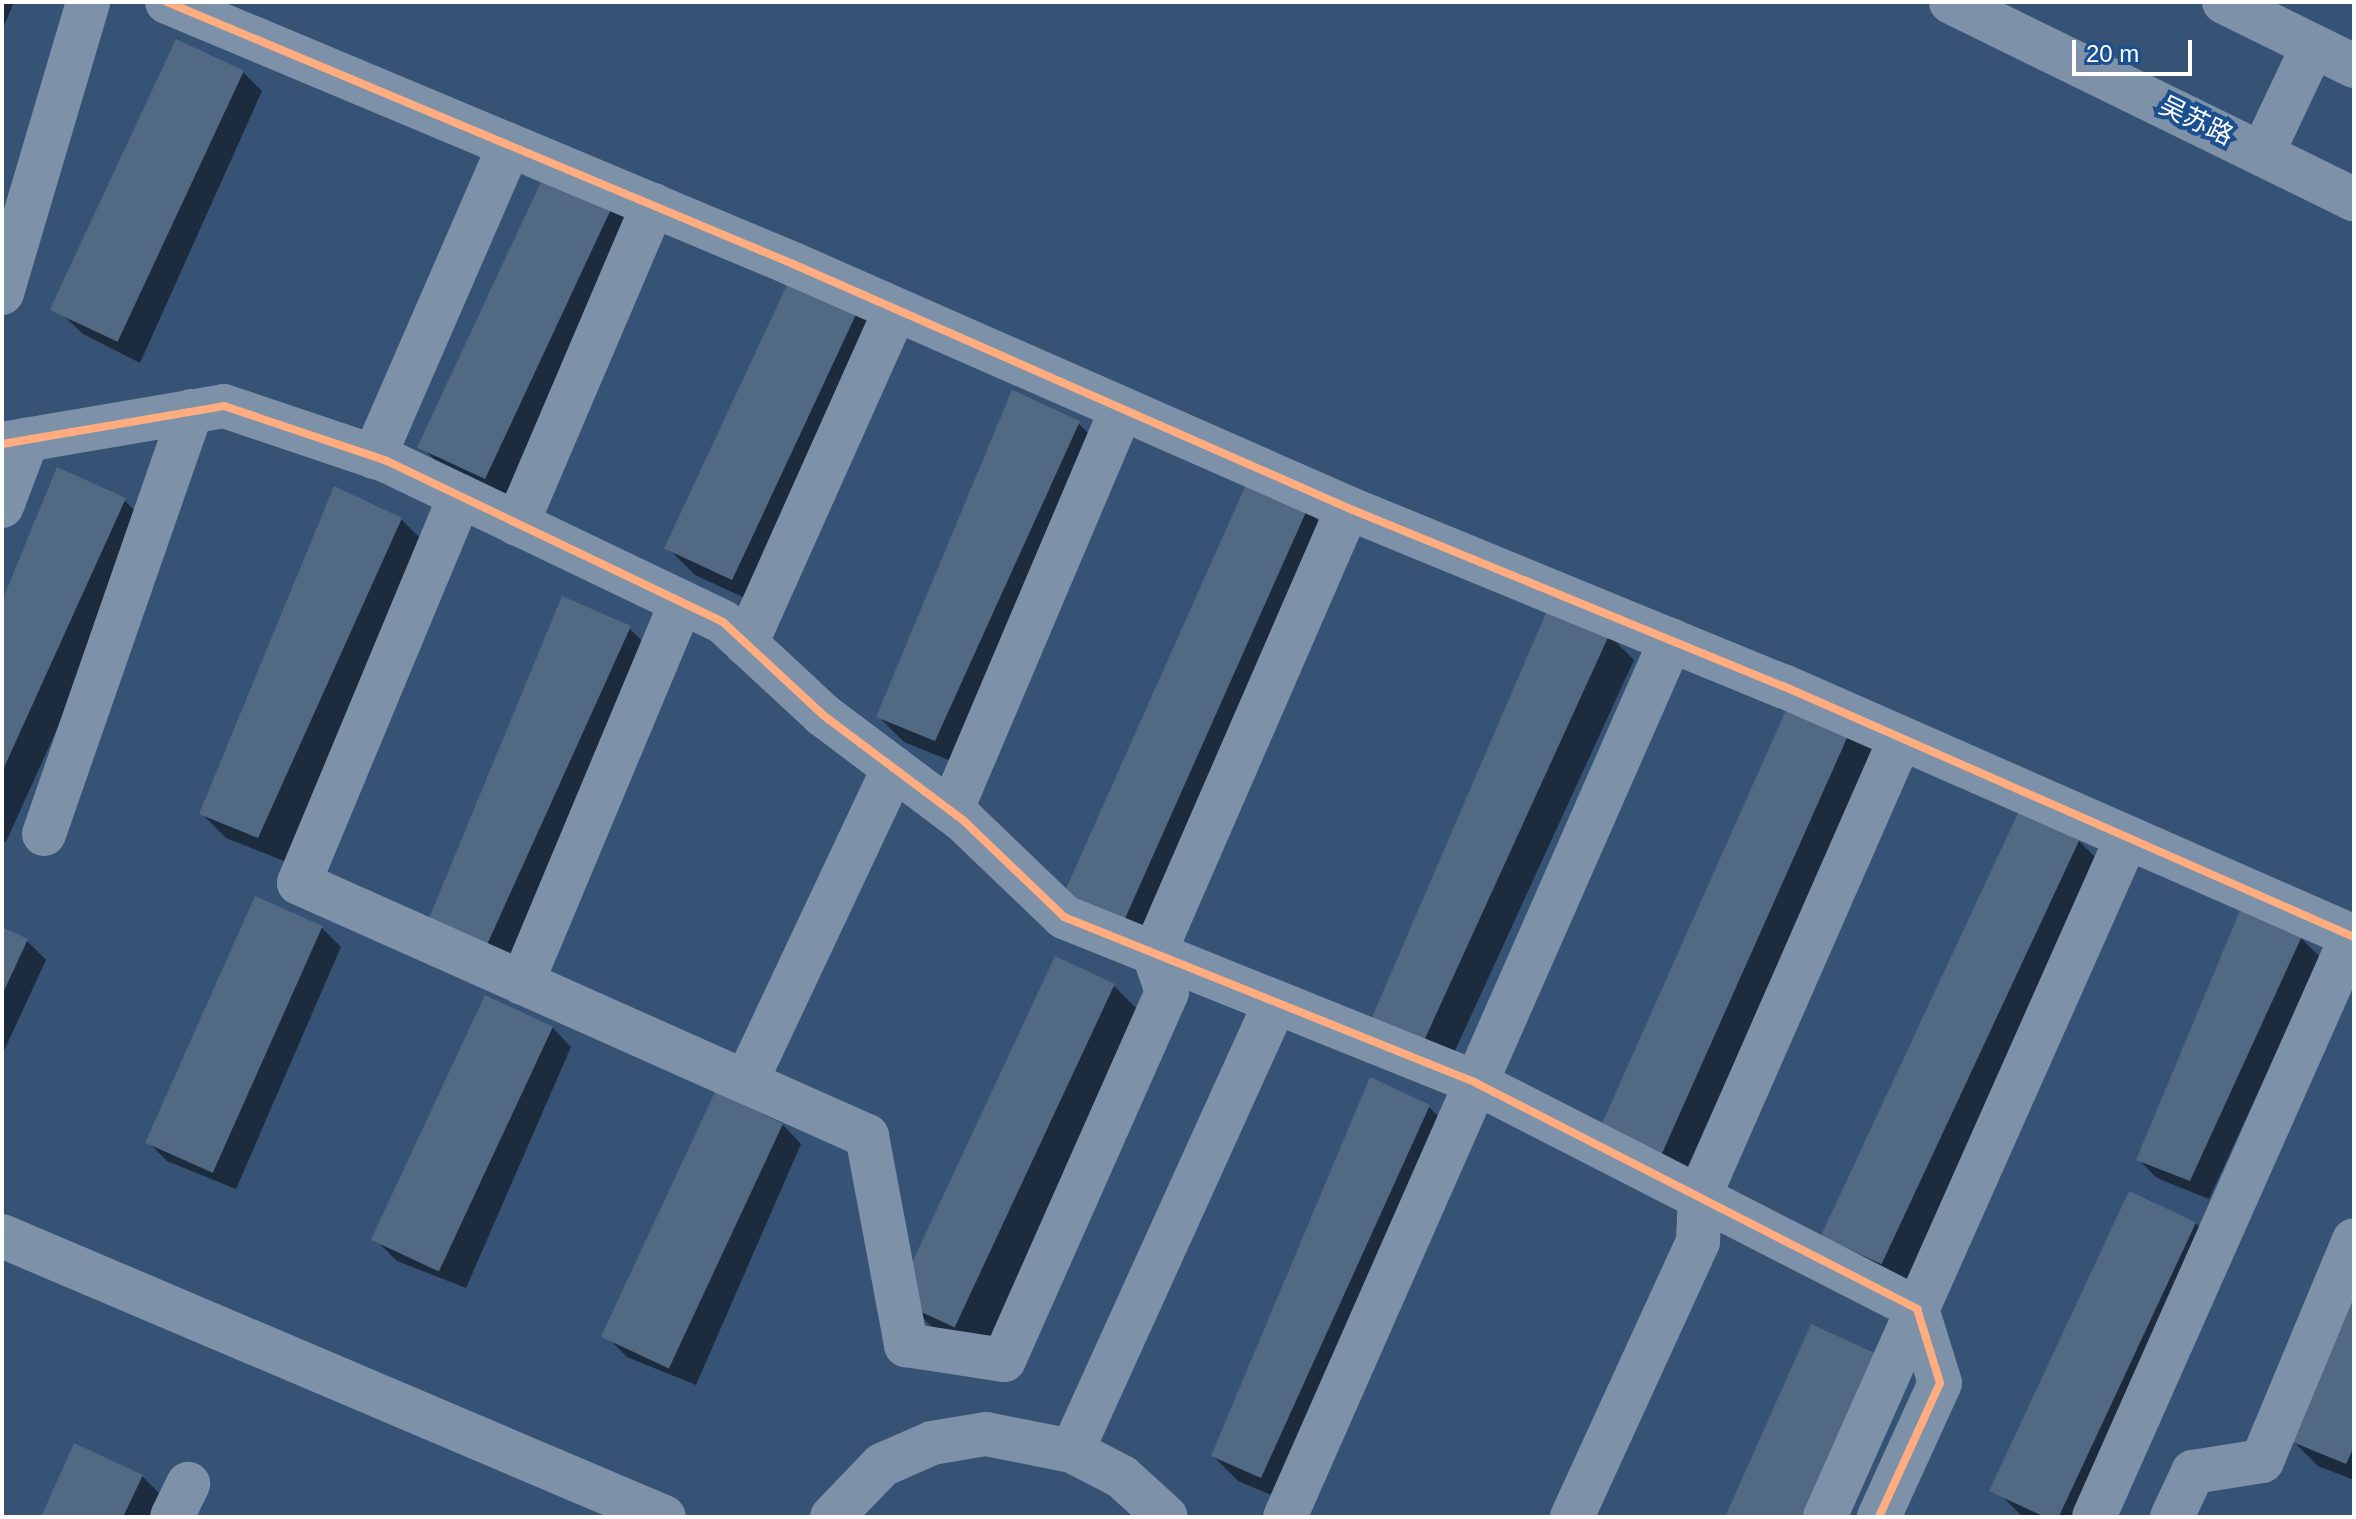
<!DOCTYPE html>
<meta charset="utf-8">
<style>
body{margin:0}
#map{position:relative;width:2356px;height:1519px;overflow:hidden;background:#365274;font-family:Helvetica,"Noto Sans SC",sans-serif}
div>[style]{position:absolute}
.shadow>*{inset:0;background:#0007}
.building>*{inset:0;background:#526984;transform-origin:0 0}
.minor>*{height:44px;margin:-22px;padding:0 22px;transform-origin:22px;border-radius:22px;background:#7d92a8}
.tertiary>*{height:44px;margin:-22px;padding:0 22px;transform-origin:22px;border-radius:22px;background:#7d92a8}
.cycleway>*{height:8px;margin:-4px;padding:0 4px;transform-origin:4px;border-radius:4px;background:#ffac80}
span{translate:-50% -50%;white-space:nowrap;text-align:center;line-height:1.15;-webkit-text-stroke:8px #1b4f8f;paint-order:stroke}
.street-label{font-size:26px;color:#fff}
.frame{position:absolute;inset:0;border:4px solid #fff;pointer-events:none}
.scale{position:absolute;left:2072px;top:40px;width:120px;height:36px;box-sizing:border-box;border:4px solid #fff;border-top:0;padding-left:10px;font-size:24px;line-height:28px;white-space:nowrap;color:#fff;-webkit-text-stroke:6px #1b4f8f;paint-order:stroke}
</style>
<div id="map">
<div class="shadow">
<div style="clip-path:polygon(2px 2px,14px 2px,2px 31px)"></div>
<div style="clip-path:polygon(243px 72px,262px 91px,140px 363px,83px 334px,63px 315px)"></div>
<div style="clip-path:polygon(613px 204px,638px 229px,511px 502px,448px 473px,423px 448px)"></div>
<div style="clip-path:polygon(794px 275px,885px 330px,758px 604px,695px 575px,670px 550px)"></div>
<div style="clip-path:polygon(1078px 423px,1103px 448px,961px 765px,904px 742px,879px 717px)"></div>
<div style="clip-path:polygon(124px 500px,149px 525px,6px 842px,2px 840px,2px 606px)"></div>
<div style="clip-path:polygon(1307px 509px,1332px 534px,1147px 940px,1095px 920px)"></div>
<div style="clip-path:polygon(401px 519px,426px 544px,284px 861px,226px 838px,201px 813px)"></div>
<div style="clip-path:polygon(629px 628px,654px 653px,511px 970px,455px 948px)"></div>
<div style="clip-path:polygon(1609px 635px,1634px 660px,1448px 1066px,1397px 1046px)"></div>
<div style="clip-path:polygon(1851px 728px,1876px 753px,1684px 1174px,1630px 1152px)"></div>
<div style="clip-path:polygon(2078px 840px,2103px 865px,1912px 1286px,1858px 1265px,1833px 1240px)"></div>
<div style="clip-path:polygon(322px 928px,341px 947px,236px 1189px,167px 1161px,148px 1142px)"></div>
<div style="clip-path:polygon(2px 930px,27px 941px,46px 960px,2px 1055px)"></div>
<div style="clip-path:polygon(2301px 938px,2320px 957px,2209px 1199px,2157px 1178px,2138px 1159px)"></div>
<div style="clip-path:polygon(1056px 959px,1114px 986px,1139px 1011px,987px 1352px,934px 1329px,909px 1304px)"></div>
<div style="clip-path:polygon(552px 1027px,571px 1047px,466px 1288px,397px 1261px,378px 1242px)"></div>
<div style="clip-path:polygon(1371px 1080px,1429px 1107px,1454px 1132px,1286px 1501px,1238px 1481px,1213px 1456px)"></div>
<div style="clip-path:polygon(782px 1124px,801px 1144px,696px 1385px,627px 1357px,608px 1338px)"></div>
<div style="clip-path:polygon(2130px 1193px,2195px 1223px,2220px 1248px,2095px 1517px,2023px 1517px,1999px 1493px)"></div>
<div style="clip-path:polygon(2354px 1302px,2354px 1480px,2318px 1466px,2293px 1441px)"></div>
<div style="clip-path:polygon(142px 1476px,167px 1501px,160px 1517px,43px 1517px)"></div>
</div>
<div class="building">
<div style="left:176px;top:39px;width:75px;height:299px;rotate:25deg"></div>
<div style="left:546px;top:171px;width:75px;height:305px;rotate:25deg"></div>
<div style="left:793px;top:272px;width:75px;height:305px;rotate:25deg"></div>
<div style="clip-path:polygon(1012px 390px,1080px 421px,935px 741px,876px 717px)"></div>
<div style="clip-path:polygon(57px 467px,126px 498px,2px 772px,2px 601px)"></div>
<div style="left:1248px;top:480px;width:66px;height:452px;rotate:24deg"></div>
<div style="clip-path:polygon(334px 486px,402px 518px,258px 838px,199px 814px)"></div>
<div style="clip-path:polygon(562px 596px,631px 626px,486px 947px,427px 923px)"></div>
<div style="clip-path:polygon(1549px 606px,1610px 633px,1423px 1043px,1370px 1022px)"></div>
<div style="left:1791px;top:699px;width:67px;height:469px;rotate:24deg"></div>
<div style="left:2019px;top:811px;width:67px;height:469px;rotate:25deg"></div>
<div style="left:255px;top:896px;width:74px;height:270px;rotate:24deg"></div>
<div style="clip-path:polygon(2241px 908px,2302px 936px,2190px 1181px,2136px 1160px)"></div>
<div style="clip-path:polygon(2px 927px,28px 939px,2px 995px)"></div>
<div style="left:1055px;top:956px;width:66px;height:379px;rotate:25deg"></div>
<div style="left:485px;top:995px;width:75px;height:270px;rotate:25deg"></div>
<div style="clip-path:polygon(1370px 1077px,1430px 1105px,1261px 1478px,1211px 1456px)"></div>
<div style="left:715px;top:1092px;width:75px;height:270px;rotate:25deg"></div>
<div style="left:2129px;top:1191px;width:74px;height:331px;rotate:25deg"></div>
<div style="clip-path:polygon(2354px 1297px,2354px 1447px,2346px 1464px,2290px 1441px)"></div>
<div style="clip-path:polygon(1811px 1324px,1879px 1355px,1804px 1517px,1725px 1517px)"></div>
<div style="clip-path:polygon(74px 1443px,143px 1475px,123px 1517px,41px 1517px)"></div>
</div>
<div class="minor">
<div style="left:167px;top:2px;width:679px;rotate:22.71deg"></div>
<div style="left:793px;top:264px;width:606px;rotate:23.73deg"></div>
<div style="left:1348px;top:508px;width:470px;rotate:22.3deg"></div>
<div style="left:1783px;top:686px;width:624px;rotate:23.73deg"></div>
<div style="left:2224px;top:2px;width:145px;rotate:26.2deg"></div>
<div style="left:2262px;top:154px;width:119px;rotate:-64.7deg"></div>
<div style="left:2px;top:293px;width:303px;rotate:-73.5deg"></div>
<div style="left:2px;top:444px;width:225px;rotate:-9.7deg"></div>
<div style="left:224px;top:406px;width:172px;rotate:18.6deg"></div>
<div style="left:387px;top:461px;width:373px;rotate:25.6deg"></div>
<div style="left:723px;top:622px;width:137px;rotate:42.9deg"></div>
<div style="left:823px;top:715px;width:175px;rotate:36.9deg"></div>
<div style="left:963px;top:820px;width:140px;rotate:43.8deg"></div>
<div style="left:1064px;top:917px;width:444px;rotate:21.9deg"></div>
<div style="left:1476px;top:1083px;width:496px;rotate:27.1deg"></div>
<div style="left:1917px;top:1309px;width:77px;rotate:72.7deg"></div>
<div style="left:1940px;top:1383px;width:147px;rotate:114.5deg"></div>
<div style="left:374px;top:457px;width:338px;rotate:-66.5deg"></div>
<div style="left:460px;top:496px;width:419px;rotate:112.6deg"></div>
<div style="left:299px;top:883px;width:622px;rotate:24.01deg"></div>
<div style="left:867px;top:1136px;width:213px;rotate:79.4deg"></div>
<div style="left:906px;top:1345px;width:99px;rotate:8.7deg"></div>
<div style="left:1004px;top:1360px;width:402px;rotate:-66.1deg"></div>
<div style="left:1167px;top:992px;width:40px;rotate:-108.9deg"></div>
<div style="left:1154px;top:954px;width:486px;rotate:-66.5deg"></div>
<div style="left:2px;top:506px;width:71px;rotate:-69.3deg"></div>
<div style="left:517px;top:524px;width:347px;rotate:-66.9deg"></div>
<div style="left:746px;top:644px;width:365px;rotate:-65.9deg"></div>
<div style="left:951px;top:811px;width:436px;rotate:-67deg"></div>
<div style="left:44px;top:834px;width:448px;rotate:-70.8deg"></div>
<div style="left:522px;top:983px;width:413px;rotate:-67.3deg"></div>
<div style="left:746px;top:1082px;width:347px;rotate:-64.8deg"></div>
<div style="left:2px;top:1236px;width:719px;rotate:23deg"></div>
<div style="left:1072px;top:1451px;width:492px;rotate:-65.6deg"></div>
<div style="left:172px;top:1517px;width:37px;rotate:-64deg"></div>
<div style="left:832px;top:1517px;width:72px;rotate:-46.1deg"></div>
<div style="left:882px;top:1465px;width:55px;rotate:-23.7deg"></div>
<div style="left:932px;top:1443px;width:55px;rotate:-9.5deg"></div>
<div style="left:986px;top:1434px;width:88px;rotate:11.2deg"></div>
<div style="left:1072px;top:1451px;width:56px;rotate:27.5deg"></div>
<div style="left:1122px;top:1477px;width:59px;rotate:42.3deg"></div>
<div style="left:1285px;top:1517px;width:958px;rotate:-66.24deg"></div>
<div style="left:1572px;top:1517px;width:302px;rotate:-65.4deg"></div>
<div style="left:1698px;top:1242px;width:47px;rotate:-87.6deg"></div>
<div style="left:1700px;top:1195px;width:499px;rotate:-66.3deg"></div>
<div style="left:1825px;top:1517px;width:741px;rotate:-66.03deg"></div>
<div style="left:2094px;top:1517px;width:636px;rotate:-66.06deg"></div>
<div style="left:2172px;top:1517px;width:50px;rotate:-65deg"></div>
<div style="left:2193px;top:1472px;width:70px;rotate:-9.1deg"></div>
<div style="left:2262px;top:1461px;width:239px;rotate:-67.4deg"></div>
</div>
<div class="tertiary">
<div style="left:1951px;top:2px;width:449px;rotate:26.1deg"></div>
</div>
<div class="cycleway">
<div style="left:167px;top:2px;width:679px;rotate:22.71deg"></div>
<div style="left:793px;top:264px;width:606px;rotate:23.73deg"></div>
<div style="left:1348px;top:508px;width:470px;rotate:22.3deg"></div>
<div style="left:1783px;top:686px;width:624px;rotate:23.73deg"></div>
<div style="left:2px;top:444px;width:225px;rotate:-9.7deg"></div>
<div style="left:224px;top:406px;width:172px;rotate:18.6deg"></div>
<div style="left:387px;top:461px;width:373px;rotate:25.6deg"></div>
<div style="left:723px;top:622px;width:137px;rotate:42.9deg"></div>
<div style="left:823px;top:715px;width:175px;rotate:36.9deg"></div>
<div style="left:963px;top:820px;width:140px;rotate:43.8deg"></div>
<div style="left:1064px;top:917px;width:444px;rotate:21.9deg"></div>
<div style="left:1476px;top:1083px;width:496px;rotate:27.1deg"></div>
<div style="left:1917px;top:1309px;width:77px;rotate:72.7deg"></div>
<div style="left:1940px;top:1383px;width:147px;rotate:114.5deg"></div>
</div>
<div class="street-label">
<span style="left:2196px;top:121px;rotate:26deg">吴苏路</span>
</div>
<div class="frame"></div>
<div class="scale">20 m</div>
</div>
